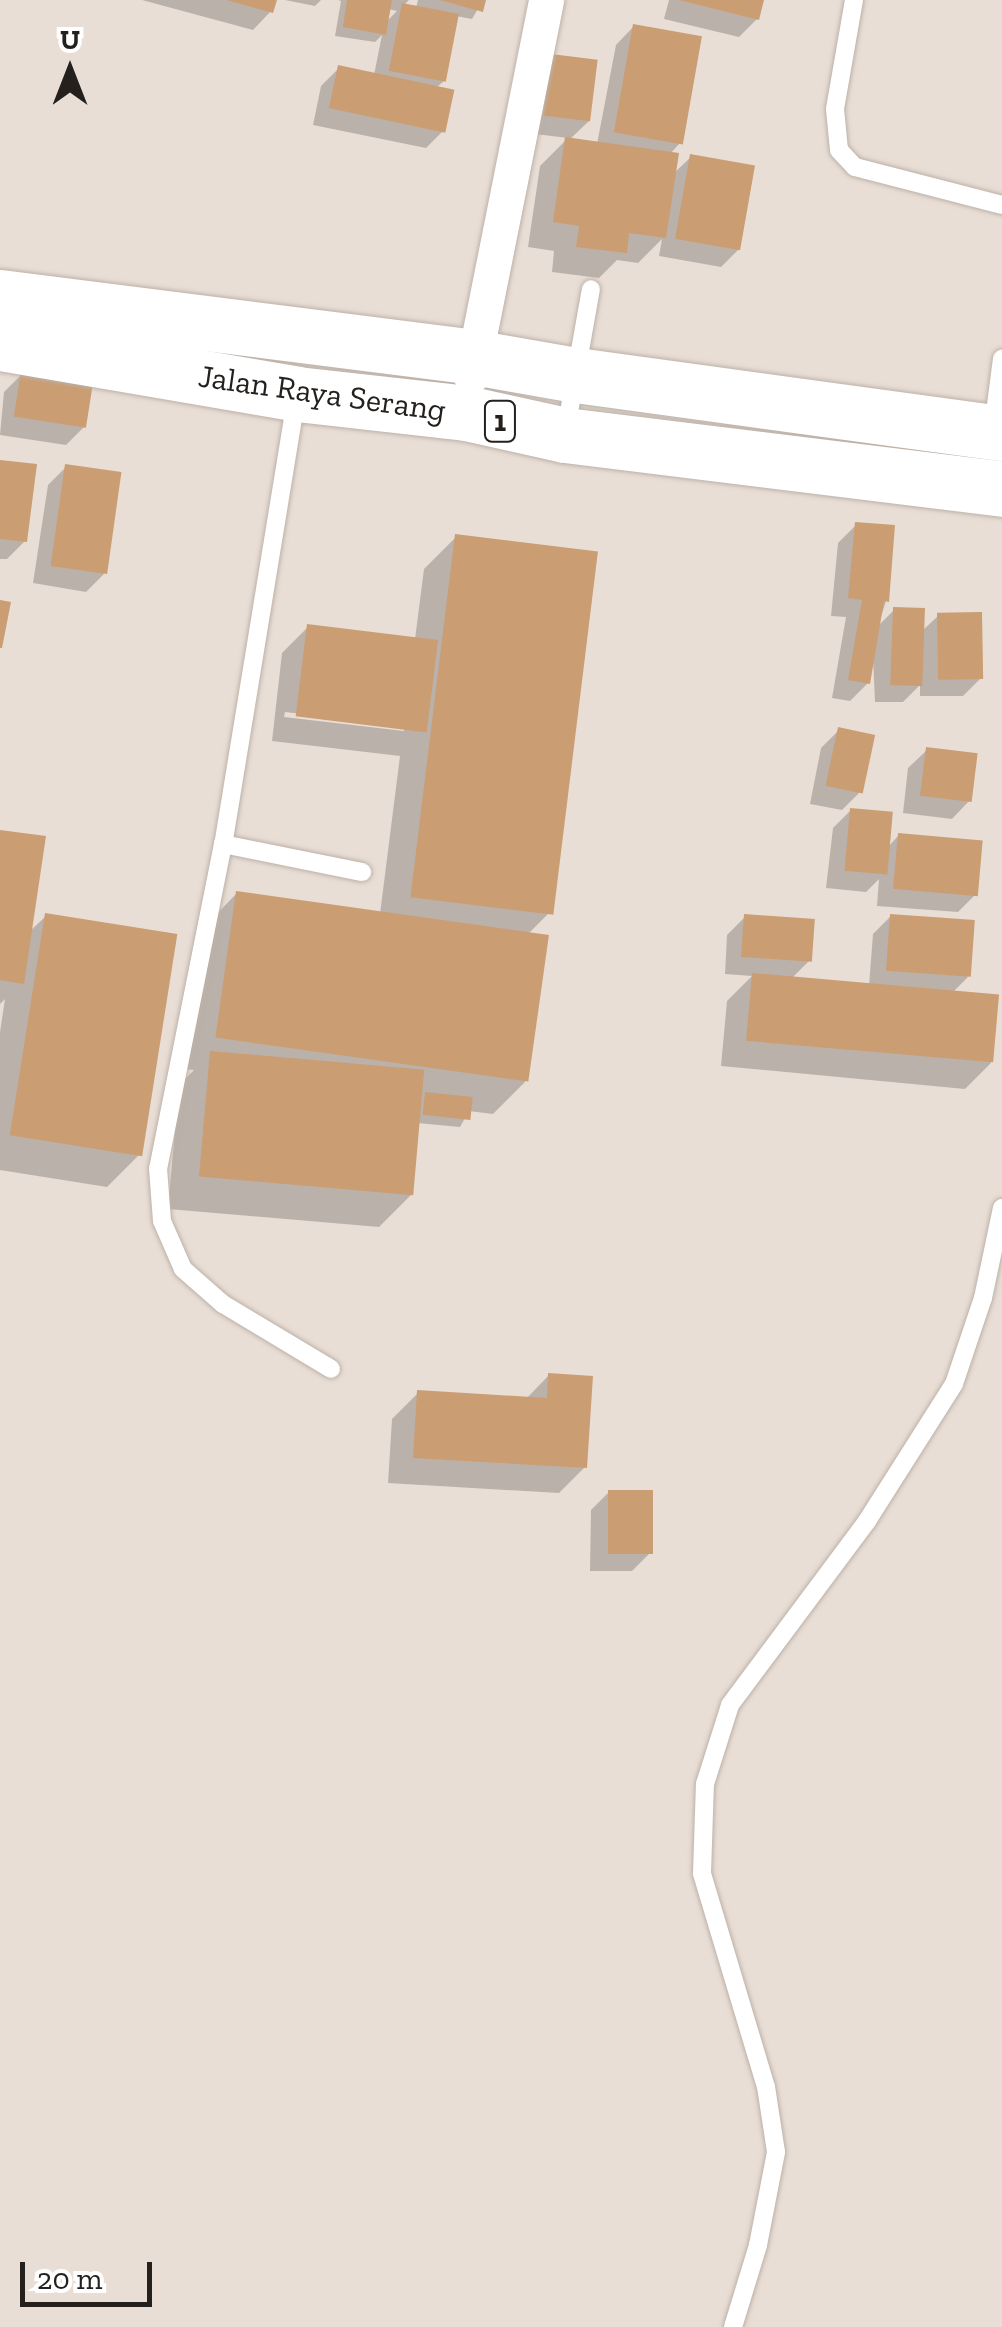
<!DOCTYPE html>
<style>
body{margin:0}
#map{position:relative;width:1002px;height:2327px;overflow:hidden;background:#e9ded5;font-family:"Zilla Slab",serif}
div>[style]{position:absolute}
.shadow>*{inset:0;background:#0003}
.building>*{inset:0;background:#cb9d72;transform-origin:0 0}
.roads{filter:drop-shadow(0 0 2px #bcb1a8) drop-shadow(0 0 2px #bcb1a8)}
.lane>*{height:18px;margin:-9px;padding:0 9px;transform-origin:9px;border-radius:9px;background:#fff}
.street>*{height:35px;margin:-17.5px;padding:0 17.5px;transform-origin:17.5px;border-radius:17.5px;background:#fff}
.highway>*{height:55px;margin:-27.5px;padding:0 27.5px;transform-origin:27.5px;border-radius:27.5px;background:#fff}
span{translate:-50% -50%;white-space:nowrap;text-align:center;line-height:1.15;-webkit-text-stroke:9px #fff;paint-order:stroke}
.shield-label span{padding:2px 8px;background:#fff;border:2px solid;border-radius:8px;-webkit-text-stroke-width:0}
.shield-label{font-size:30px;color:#24201d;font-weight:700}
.street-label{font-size:32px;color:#24201d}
.north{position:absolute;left:20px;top:20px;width:100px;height:100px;-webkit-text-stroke:8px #fff;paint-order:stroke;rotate:0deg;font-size:28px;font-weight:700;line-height:40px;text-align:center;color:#24201d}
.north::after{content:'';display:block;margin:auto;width:35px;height:45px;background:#24201d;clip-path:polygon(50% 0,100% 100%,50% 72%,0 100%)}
.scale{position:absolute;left:20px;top:2262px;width:132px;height:45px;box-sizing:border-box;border:5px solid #24201d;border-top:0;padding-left:12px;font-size:30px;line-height:35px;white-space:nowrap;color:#24201d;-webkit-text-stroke:8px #fff;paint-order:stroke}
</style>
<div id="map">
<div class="shadow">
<div style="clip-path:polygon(142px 0,274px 0,271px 11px,253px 30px)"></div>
<div style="clip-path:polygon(285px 0,321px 0,315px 6px)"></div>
<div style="clip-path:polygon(evenodd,338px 0,409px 0,403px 6px,416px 8px,418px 0,483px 0,472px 19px,456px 16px,444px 81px,437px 87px,444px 130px,426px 148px,313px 125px,321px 86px,339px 68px,374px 75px,382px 35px,375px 42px,335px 36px,341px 1px,338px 0,388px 9px,397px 11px,386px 22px,388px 9px)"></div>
<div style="clip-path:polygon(669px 0,761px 0,757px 19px,739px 37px,664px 19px)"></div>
<div style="clip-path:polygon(634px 26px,680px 143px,669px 155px,673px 174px,691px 157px,739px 249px,721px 267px,659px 256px,662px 239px,638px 263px,617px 260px,599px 278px,552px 272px,554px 251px,528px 247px,540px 166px,568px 138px,527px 133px,552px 57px,589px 121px,569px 140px,597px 144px,616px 45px)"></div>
<div style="clip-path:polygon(22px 374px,84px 427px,66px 445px,0 435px,4px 392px)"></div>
<div style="clip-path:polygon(0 462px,25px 541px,7px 559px,0 559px)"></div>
<div style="clip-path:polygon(66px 467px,104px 574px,86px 592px,33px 583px,48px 485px)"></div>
<div style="clip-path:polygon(856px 525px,886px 601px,878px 626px,894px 610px,922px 631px,938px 616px,981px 678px,963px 696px,920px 696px,920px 685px,903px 702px,875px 702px,873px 657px,868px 683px,850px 701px,832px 698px,846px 617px,831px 616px,838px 543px)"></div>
<div style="clip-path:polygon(evenodd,456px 537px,549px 913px,527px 935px,525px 1082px,493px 1114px,469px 1111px,460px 1127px,417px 1123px,411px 1195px,379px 1227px,168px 1209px,179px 1085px,194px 1070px,184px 1069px,205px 926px,237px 893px,380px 914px,400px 756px,272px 741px,282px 653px,308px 627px,415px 639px,424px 569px,456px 537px,285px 712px,404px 726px,404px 731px,284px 717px,285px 712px)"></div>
<div style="clip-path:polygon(839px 730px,860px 792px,842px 810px,810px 804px,821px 748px)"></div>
<div style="clip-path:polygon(927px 750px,970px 800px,952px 819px,903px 813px,908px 768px)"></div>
<div style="clip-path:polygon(851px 810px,887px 848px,899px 835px,976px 894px,958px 912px,877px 906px,879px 879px,866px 892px,826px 888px,833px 828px)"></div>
<div style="clip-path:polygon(0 832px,29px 932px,46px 916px,139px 1155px,107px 1187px,0 1170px,0 1032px,5px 999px,0 1004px)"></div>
<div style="clip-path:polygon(891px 916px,968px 977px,951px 994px,991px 1063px,965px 1089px,721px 1066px,727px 1001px,752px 976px,725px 974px,727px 935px,745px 917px,810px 960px,791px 979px,869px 986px,873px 934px)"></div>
<div style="clip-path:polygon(549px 1375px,585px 1467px,559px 1493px,388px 1483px,392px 1419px,418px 1393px,526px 1399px)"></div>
<div style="clip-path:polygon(609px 1492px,650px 1553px,632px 1571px,590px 1571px,591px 1510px)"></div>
</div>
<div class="building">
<div style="clip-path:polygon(227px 0,277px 0,273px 13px)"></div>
<div style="clip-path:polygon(347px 0,392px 0,386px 35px,343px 27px)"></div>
<div style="clip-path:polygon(440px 0,486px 0,483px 12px)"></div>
<div style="clip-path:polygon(679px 0,764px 0,759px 20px)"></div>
<div style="left:402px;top:3px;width:58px;height:69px;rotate:11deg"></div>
<div style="left:633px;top:24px;width:70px;height:110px;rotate:10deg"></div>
<div style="left:551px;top:54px;width:47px;height:62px;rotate:7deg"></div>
<div style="left:338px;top:65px;width:119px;height:44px;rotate:12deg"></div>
<div style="clip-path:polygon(565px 137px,679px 153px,666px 238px,629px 233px,627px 253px,576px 247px,579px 226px,553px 222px)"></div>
<div style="left:690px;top:154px;width:66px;height:86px;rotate:10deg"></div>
<div style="left:21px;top:371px;width:73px;height:46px;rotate:9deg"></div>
<div style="clip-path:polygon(0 460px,37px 464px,27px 542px,0 539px)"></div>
<div style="left:65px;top:464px;width:57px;height:103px;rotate:8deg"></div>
<div style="clip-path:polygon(855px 522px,895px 525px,889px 602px,884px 601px,870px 684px,848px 680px,862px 600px,848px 598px)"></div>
<div style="left:455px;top:534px;width:144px;height:366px;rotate:7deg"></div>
<div style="clip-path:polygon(0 600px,11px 602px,2px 648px,0 648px)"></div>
<div style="left:893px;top:607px;width:32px;height:78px;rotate:2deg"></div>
<div style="left:982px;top:612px;width:67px;height:45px;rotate:89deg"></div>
<div style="left:307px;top:624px;width:132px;height:93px;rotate:7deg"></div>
<div style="left:838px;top:727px;width:38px;height:60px;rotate:12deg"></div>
<div style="left:926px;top:747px;width:52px;height:49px;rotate:7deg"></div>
<div style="left:850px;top:808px;width:43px;height:63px;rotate:5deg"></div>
<div style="clip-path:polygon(0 830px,46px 836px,24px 984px,0 980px)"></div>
<div style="left:898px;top:833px;width:85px;height:56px;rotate:5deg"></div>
<div style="left:236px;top:891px;width:316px;height:148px;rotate:8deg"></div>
<div style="left:45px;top:913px;width:134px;height:225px;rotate:9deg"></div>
<div style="left:744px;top:914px;width:71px;height:43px;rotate:4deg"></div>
<div style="left:890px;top:914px;width:85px;height:57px;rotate:4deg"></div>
<div style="left:752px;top:973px;width:248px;height:68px;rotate:5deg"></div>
<div style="left:210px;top:1051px;width:215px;height:126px;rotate:5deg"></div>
<div style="left:425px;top:1092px;width:48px;height:23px;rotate:6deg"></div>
<div style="clip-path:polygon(548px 1373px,593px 1376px,587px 1468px,413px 1458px,417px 1390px,547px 1398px)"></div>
<div style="left:608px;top:1490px;width:45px;height:64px"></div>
</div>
<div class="roads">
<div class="lane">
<div style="left:854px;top:0;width:111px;rotate:99.9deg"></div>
<div style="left:835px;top:109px;width:41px;rotate:84.4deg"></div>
<div style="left:839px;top:150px;width:23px;rotate:47deg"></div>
<div style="left:855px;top:167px;width:152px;rotate:14.5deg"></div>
<div style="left:296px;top:400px;width:450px;rotate:99.3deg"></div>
<div style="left:223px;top:844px;width:330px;rotate:101.3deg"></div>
<div style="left:158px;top:1168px;width:53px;rotate:85.7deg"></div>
<div style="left:162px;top:1221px;width:52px;rotate:66.4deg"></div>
<div style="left:183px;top:1269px;width:53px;rotate:41.2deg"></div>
<div style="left:223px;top:1304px;width:126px;rotate:31deg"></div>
<div style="left:993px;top:428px;width:70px;rotate:-82.6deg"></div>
<div style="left:566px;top:429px;width:142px;rotate:-79.9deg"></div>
<div style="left:223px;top:844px;width:142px;rotate:11.4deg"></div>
<div style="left:733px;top:2327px;width:86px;rotate:-73deg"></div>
<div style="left:758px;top:2245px;width:95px;rotate:-79deg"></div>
<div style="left:776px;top:2152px;width:66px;rotate:-98.7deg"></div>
<div style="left:766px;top:2087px;width:223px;rotate:-106.7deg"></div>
<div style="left:702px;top:1873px;width:89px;rotate:-88.1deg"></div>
<div style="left:705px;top:1784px;width:83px;rotate:-72.4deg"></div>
<div style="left:730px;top:1705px;width:229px;rotate:-53.3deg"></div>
<div style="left:867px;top:1521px;width:162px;rotate:-57.6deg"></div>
<div style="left:954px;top:1384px;width:91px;rotate:-71.4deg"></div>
<div style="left:983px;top:1298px;width:92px;rotate:-78.1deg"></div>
</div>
<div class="street">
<div style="left:471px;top:376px;width:383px;rotate:-78.7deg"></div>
</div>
<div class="highway">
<div style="left:0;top:297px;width:477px;rotate:7.2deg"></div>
<div style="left:473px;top:357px;width:105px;rotate:9.9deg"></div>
<div style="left:576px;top:375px;width:430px;rotate:7.8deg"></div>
<div style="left:0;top:343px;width:301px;rotate:9.7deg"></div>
<div style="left:297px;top:394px;width:170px;rotate:6.4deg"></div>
<div style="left:466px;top:413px;width:101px;rotate:12.5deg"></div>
<div style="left:565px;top:435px;width:440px;rotate:7deg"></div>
</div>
</div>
<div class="shield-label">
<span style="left:500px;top:421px">1</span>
</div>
<div class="street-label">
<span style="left:322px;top:393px;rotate:8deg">Jalan Raya Serang</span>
</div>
<div class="north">U</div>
<div class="scale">20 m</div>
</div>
